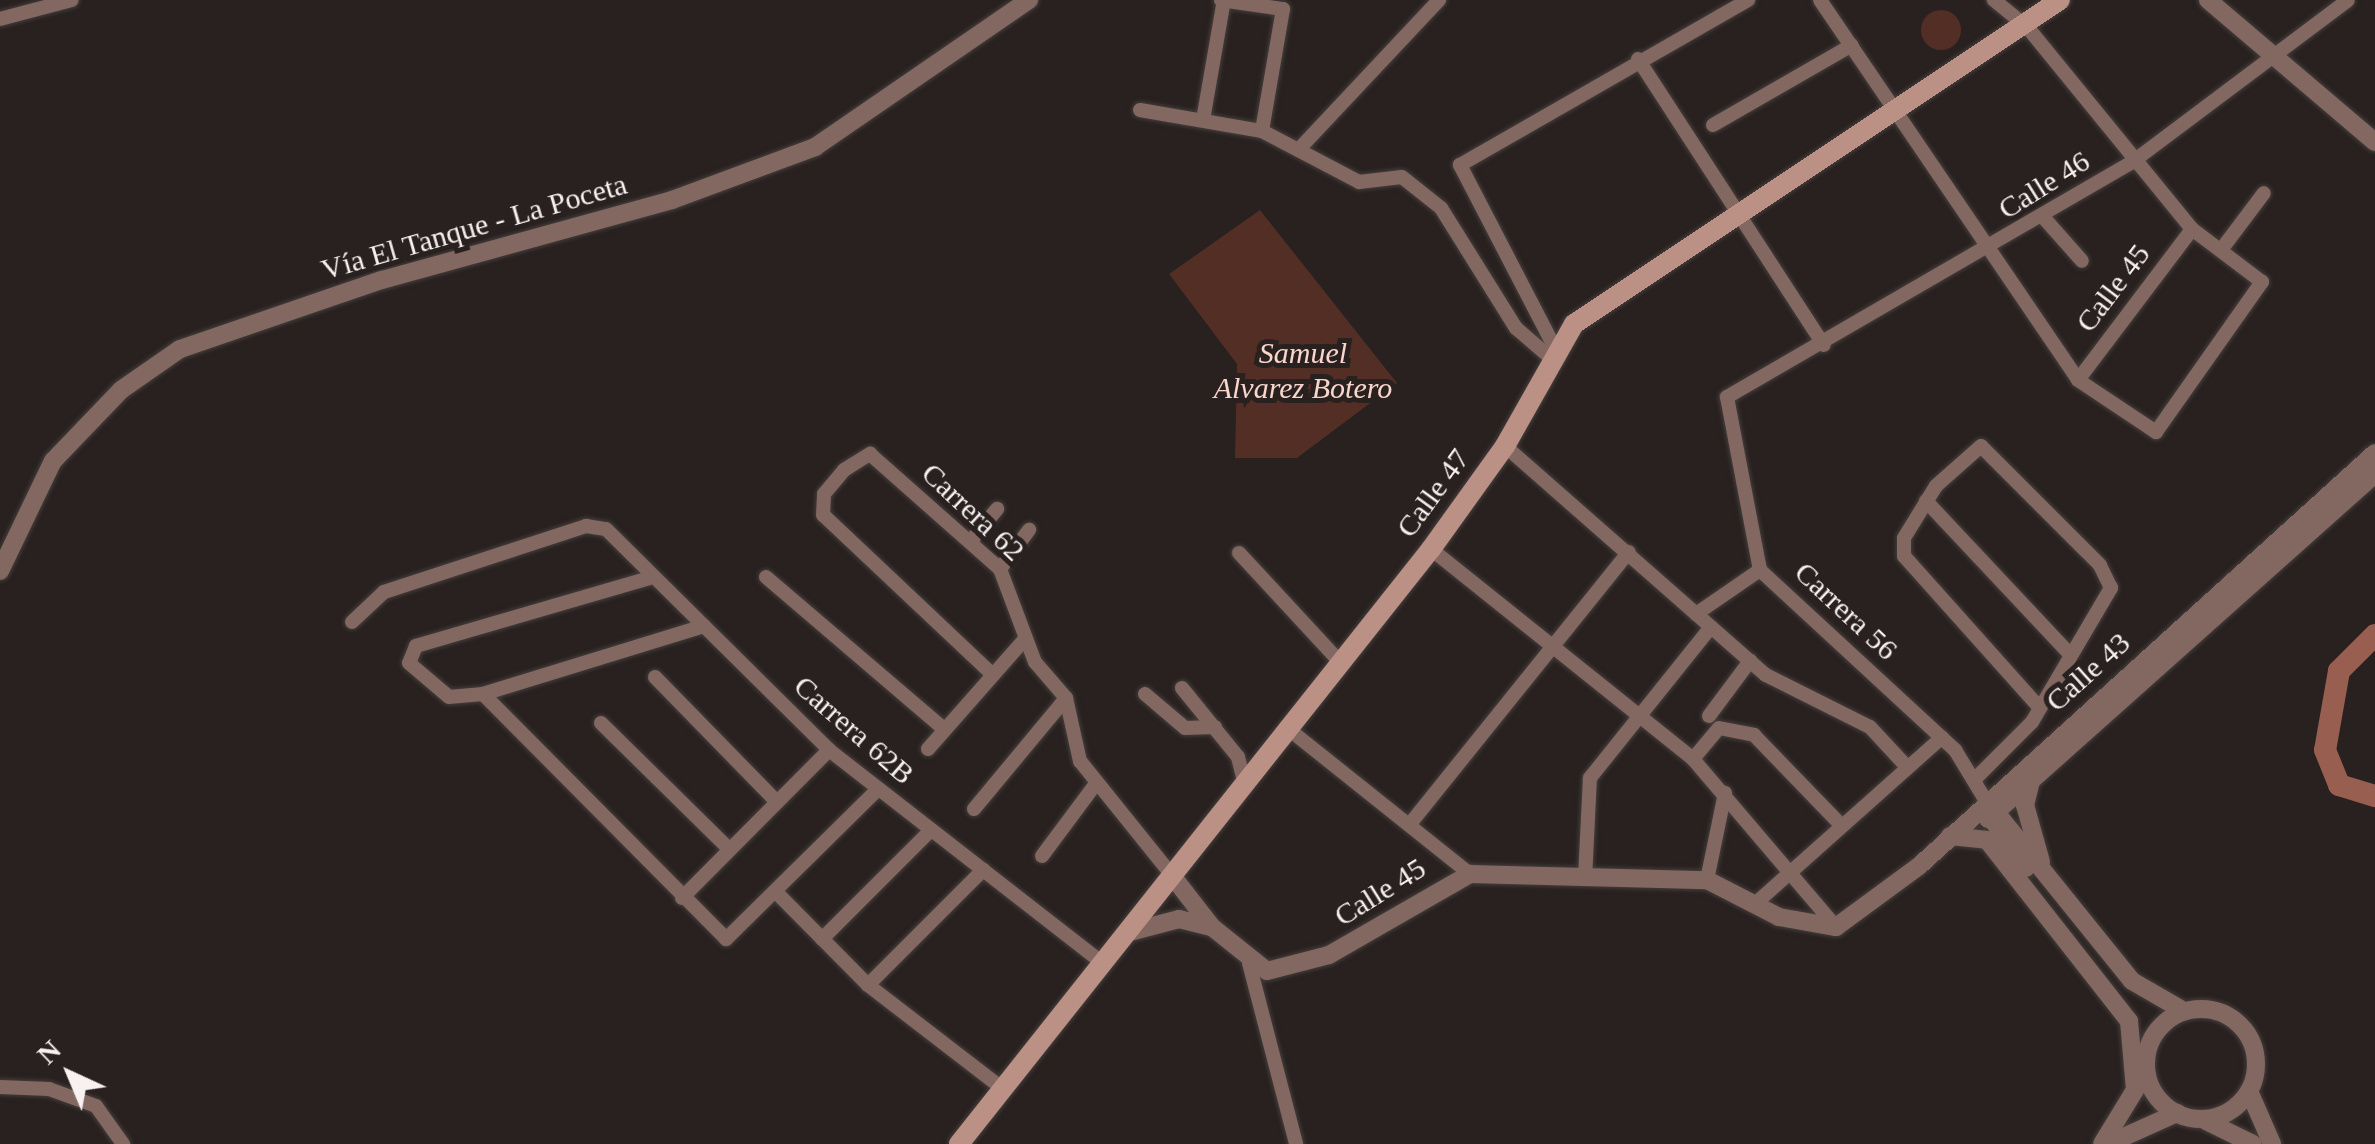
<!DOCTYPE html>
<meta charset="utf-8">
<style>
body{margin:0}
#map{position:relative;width:2375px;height:1144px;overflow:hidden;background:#28211f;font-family:Georgia,serif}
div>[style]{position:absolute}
.green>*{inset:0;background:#522e25}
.round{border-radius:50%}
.river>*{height:22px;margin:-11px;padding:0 11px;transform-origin:11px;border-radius:11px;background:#985e4f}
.roads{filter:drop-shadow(0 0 2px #453e3c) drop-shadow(0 0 2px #453e3c)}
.minor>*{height:14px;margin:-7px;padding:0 7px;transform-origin:7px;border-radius:7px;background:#836861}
.tertiary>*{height:18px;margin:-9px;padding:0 9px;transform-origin:9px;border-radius:9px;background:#836861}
.tertiary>.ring{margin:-9px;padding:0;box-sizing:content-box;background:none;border:18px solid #836861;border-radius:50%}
.secondary>*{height:20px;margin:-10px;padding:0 10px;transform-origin:10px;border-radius:10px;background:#bb9085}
span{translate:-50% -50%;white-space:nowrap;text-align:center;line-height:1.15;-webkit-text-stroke:10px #28211f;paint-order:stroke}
.street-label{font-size:30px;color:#f7f2f1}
.park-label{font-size:30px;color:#fad5cb;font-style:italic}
.north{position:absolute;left:20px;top:1024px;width:100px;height:100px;-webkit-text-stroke:8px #28211f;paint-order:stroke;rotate:316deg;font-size:28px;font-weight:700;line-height:40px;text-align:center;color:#f7f2f1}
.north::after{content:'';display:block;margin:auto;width:35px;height:45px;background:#f7f2f1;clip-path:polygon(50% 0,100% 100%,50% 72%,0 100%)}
</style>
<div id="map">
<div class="green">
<div class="round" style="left:1921px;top:10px;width:40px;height:40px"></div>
<div style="clip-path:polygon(1260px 210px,1397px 383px,1297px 458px,1235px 458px,1237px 364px,1169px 274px)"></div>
</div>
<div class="river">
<div style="left:2375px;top:635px;width:51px;rotate:135deg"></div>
<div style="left:2339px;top:671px;width:80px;rotate:100deg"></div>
<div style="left:2325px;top:750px;width:38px;rotate:68deg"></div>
<div style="left:2339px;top:785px;width:38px;rotate:17deg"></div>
</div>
<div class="roads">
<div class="minor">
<div style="left:1221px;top:0;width:63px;rotate:8.3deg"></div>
<div style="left:1283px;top:9px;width:124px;rotate:99.8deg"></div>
<div style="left:1820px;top:0;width:459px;rotate:55.8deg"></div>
<div style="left:2078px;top:380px;width:94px;rotate:33.7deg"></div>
<div style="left:2156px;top:432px;width:184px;rotate:-54.8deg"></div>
<div style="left:2262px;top:282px;width:88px;rotate:-142.9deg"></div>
<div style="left:2192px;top:229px;width:261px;rotate:-129.2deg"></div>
<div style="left:2027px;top:27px;width:43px;rotate:-140.7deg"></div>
<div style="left:0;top:19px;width:74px;rotate:-14.8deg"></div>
<div style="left:1638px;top:59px;width:341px;rotate:57deg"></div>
<div style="left:1140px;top:110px;width:124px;rotate:9.8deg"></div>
<div style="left:1262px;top:131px;width:110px;rotate:27.7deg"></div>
<div style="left:1359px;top:182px;width:43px;rotate:-6.6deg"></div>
<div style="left:1402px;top:177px;width:50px;rotate:38.5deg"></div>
<div style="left:1441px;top:208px;width:142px;rotate:58deg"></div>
<div style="left:1516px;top:328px;width:49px;rotate:40.9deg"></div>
<div style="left:1203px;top:120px;width:122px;rotate:-80.1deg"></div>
<div style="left:1713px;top:125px;width:160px;rotate:-29.9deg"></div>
<div style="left:1301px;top:147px;width:202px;rotate:-46.8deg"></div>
<div style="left:2044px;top:218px;width:57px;rotate:48.5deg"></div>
<div style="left:2221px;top:250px;width:71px;rotate:-53deg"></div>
<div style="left:1557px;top:352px;width:211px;rotate:-117.4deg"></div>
<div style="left:1460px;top:165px;width:332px;rotate:-29.8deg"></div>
<div style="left:2078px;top:380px;width:189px;rotate:-52.9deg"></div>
<div style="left:1505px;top:446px;width:347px;rotate:41.3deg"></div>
<div style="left:1766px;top:675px;width:116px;rotate:26.6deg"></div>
<div style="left:1870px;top:727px;width:54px;rotate:47.2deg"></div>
<div style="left:1926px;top:501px;width:207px;rotate:46.8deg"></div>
<div style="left:970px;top:542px;width:43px;rotate:-50.7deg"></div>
<div style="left:1431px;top:549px;width:336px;rotate:38.7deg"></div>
<div style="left:1693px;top:759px;width:221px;rotate:49.6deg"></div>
<div style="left:1239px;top:553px;width:146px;rotate:47.2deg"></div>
<div style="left:1000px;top:569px;width:49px;rotate:-53.4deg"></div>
<div style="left:653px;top:577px;width:247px;rotate:163.8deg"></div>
<div style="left:416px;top:646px;width:18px;rotate:112deg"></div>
<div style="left:409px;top:663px;width:52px;rotate:40.4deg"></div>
<div style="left:449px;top:697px;width:34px;rotate:-5deg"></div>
<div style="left:483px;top:694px;width:345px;rotate:45.2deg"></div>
<div style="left:726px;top:939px;width:212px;rotate:-44.6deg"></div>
<div style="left:766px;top:577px;width:235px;rotate:40.5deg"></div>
<div style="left:1696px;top:614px;width:78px;rotate:-34.5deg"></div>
<div style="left:352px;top:622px;width:44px;rotate:-43.2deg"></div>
<div style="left:384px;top:592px;width:213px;rotate:-18.1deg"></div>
<div style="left:586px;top:526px;width:20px;rotate:9deg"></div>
<div style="left:606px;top:529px;width:314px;rotate:44.7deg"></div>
<div style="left:829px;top:750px;width:345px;rotate:37.9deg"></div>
<div style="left:993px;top:675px;width:233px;rotate:-136.7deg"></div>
<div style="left:823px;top:515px;width:21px;rotate:-87deg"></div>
<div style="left:824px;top:494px;width:31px;rotate:-50deg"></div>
<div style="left:844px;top:470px;width:31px;rotate:-32deg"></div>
<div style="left:870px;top:454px;width:174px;rotate:41.5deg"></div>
<div style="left:1000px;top:569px;width:99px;rotate:69.4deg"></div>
<div style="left:1035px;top:662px;width:48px;rotate:49.3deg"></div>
<div style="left:1066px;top:698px;width:65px;rotate:77.5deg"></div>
<div style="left:1080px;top:761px;width:144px;rotate:51.2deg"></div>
<div style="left:655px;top:677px;width:175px;rotate:45.7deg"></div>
<div style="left:1182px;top:688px;width:89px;rotate:50.9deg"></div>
<div style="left:1238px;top:757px;width:25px;rotate:76deg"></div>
<div style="left:483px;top:694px;width:231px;rotate:-17.1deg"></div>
<div style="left:1145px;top:694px;width:52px;rotate:40.4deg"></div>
<div style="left:1185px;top:728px;width:30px;rotate:-2deg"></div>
<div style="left:1709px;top:716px;width:69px;rotate:-53.3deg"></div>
<div style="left:601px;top:723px;width:180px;rotate:44.5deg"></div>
<div style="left:1286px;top:727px;width:236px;rotate:38.6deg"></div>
<div style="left:928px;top:749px;width:147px;rotate:-48.6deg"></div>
<div style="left:1693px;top:759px;width:40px;rotate:-50deg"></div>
<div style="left:1719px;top:728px;width:36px;rotate:11deg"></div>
<div style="left:1754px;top:735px;width:125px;rotate:46deg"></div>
<div style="left:1976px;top:778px;width:79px;rotate:-45deg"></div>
<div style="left:2032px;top:722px;width:156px;rotate:-59.5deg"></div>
<div style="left:2111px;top:588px;width:25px;rotate:-116deg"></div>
<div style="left:2100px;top:565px;width:168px;rotate:-135deg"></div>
<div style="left:1981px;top:446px;width:60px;rotate:138.4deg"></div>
<div style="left:1936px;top:486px;width:61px;rotate:121.6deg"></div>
<div style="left:1904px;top:538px;width:18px;rotate:90deg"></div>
<div style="left:1904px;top:556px;width:203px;rotate:48.2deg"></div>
<div style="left:1986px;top:801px;width:60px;rotate:-121.3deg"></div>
<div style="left:1955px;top:750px;width:265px;rotate:-137.3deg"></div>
<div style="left:1760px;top:570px;width:176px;rotate:-100.8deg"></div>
<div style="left:1727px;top:397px;width:467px;rotate:-30.1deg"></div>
<div style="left:2131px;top:163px;width:271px;rotate:-36.9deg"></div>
<div style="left:974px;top:809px;width:144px;rotate:-50.3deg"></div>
<div style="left:1410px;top:824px;width:349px;rotate:-51.2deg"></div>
<div style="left:1042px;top:856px;width:89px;rotate:-53.3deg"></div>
<div style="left:1585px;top:879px;width:101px;rotate:-87.2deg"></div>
<div style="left:1590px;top:778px;width:193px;rotate:-51.3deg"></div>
<div style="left:1707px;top:880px;width:89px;rotate:-78.3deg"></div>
<div style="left:775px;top:891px;width:132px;rotate:45.3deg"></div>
<div style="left:868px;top:985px;width:170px;rotate:37.6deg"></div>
<div style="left:682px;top:898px;width:209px;rotate:-45.2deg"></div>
<div style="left:1756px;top:903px;width:249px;rotate:-41.7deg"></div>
<div style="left:822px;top:939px;width:154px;rotate:-45deg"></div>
<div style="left:1249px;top:963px;width:187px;rotate:75.4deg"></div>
<div style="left:868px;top:985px;width:163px;rotate:-45deg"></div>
<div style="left:0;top:1087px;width:49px;rotate:2.3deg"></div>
<div style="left:49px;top:1089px;width:50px;rotate:19.9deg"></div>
<div style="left:96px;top:1106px;width:47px;rotate:54.6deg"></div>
</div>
<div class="tertiary">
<div style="left:2208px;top:0;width:219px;rotate:40.4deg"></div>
<div style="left:0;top:571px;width:122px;rotate:-64.3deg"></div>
<div style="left:53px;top:461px;width:98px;rotate:-46.2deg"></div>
<div style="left:121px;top:390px;width:72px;rotate:-34.8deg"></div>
<div style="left:180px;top:349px;width:213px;rotate:-18.9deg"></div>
<div style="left:382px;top:280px;width:301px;rotate:-15.4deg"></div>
<div style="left:672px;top:200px;width:153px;rotate:-20.3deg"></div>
<div style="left:815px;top:147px;width:260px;rotate:-34.5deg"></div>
<div style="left:2031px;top:781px;width:25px;rotate:104deg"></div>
<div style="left:2025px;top:805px;width:59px;rotate:74.3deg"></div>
<div style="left:1990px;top:805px;width:226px;rotate:51.1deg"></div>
<div style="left:2132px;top:981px;width:60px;rotate:30deg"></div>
<div style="left:1987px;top:812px;width:68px;rotate:55.1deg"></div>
<div style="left:1988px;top:819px;width:518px;rotate:-41.72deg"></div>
<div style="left:1950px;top:836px;width:37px;rotate:6deg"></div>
<div style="left:1987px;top:840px;width:230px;rotate:51.9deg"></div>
<div style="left:2129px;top:1021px;width:69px;rotate:85deg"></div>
<div style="left:2135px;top:1090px;width:63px;rotate:121.4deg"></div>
<div style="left:1170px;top:873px;width:68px;rotate:52.1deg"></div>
<div style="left:1212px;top:927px;width:70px;rotate:38.7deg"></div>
<div style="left:1267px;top:971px;width:64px;rotate:-14.5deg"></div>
<div style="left:1329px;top:955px;width:163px;rotate:-29.9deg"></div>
<div style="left:1470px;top:874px;width:237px;rotate:1.5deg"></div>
<div style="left:1707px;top:880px;width:81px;rotate:27.2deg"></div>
<div style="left:1779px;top:917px;width:58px;rotate:10deg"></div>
<div style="left:1836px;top:927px;width:103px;rotate:-36.3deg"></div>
<div style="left:1919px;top:866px;width:615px;rotate:-42.17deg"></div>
<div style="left:1126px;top:933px;width:55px;rotate:-14.8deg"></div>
<div style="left:1179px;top:919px;width:34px;rotate:14deg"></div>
<div class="ring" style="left:2146px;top:1009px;width:92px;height:92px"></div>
<div style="left:2249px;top:1091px;width:58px;rotate:66.5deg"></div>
<div style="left:2206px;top:1121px;width:52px;rotate:26.1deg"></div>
<div style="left:2108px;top:1144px;width:76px;rotate:-24.2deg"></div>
</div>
<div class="secondary">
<div style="left:959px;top:1144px;width:759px;rotate:-51.58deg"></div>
<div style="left:1431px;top:549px;width:127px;rotate:-54.3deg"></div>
<div style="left:1505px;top:446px;width:140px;rotate:-60.5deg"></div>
<div style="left:1574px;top:324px;width:584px;rotate:-33.69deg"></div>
</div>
</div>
<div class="street-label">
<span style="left:2044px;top:185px;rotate:-32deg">Calle 46</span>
<span style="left:474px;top:227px;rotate:-16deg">Vía El Tanque - La Poceta</span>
<span style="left:2113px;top:288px;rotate:-53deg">Calle 45</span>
<span style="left:1433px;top:493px;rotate:-54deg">Calle 47</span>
<span style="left:973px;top:512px;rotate:43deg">Carrera 62</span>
<span style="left:1846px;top:611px;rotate:43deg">Carrera 56</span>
<span style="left:2088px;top:672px;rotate:-42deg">Calle 43</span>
<span style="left:854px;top:730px;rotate:41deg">Carrera 62B</span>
<span style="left:1380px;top:892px;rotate:-32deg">Calle 45</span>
</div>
<div class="park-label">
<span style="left:1303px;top:370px">Samuel<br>Alvarez Botero</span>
</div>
<div class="north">N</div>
</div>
